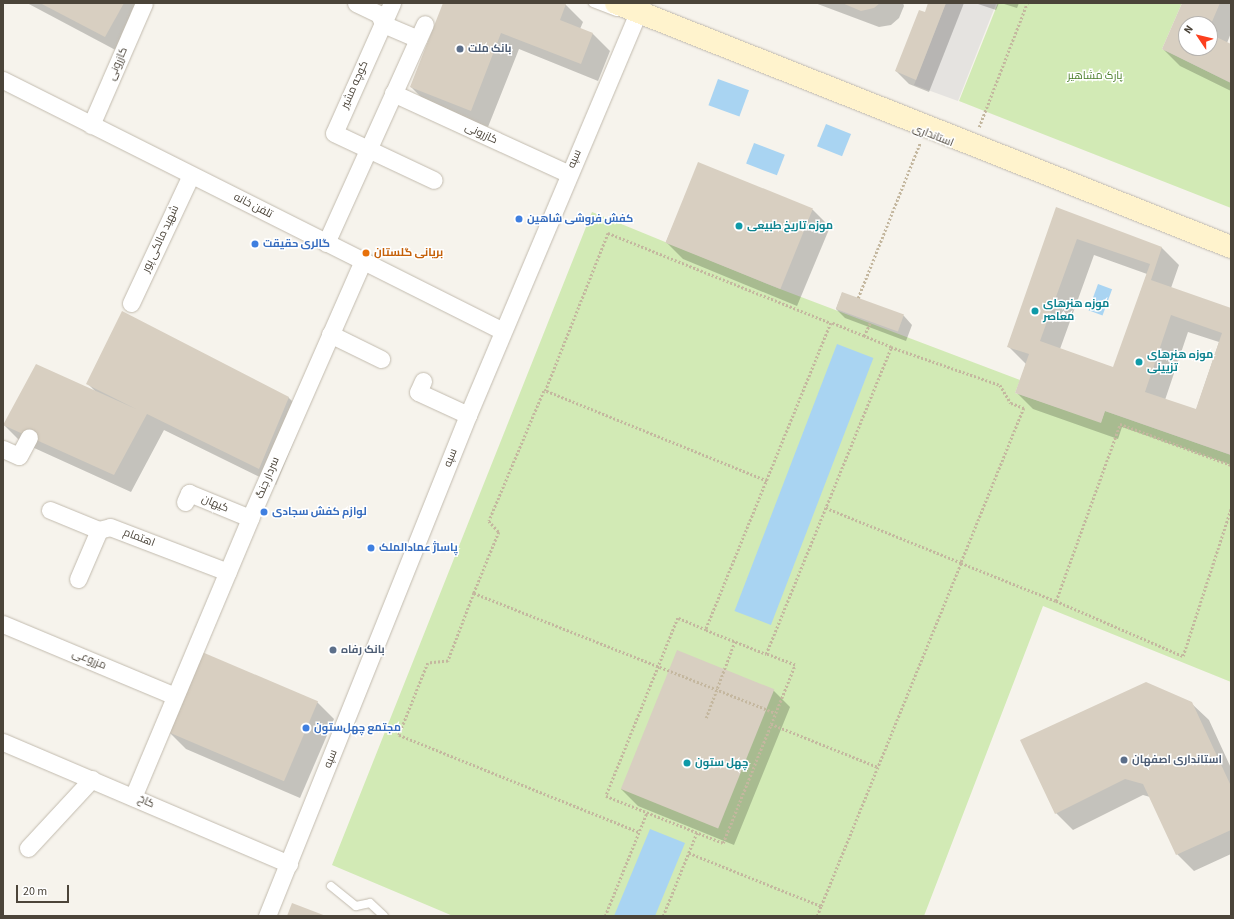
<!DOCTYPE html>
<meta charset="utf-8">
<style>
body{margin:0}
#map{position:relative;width:1234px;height:919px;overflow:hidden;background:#f6f3ec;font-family:"Source Sans 3",Cairo,sans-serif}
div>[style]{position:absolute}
.green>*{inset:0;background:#d2eab5}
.parking>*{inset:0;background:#e5e3e0}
.water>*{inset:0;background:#a9d4f2;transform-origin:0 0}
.shadow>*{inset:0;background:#0003}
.building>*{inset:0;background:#d8cfc1;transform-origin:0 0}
.path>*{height:2.5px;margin-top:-1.25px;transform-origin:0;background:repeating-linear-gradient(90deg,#c4b79f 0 2px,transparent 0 4px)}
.roads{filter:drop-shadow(0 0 1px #c2bbae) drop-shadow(0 0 1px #c2bbae)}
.lane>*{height:8px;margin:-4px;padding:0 4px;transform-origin:4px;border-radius:4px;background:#fff}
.street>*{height:17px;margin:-8.5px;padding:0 8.5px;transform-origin:8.5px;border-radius:8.5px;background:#fff}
.secondary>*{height:22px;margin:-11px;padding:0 11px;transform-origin:11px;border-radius:11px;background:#fff3cd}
.dots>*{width:11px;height:11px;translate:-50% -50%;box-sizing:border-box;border:2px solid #fff;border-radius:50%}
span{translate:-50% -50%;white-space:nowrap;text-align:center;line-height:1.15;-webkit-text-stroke:3px #fff;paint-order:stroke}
.service-label{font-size:11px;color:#4e5e75;font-weight:700}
.left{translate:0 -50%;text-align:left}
.street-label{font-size:11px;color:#4b4439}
.park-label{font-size:11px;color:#4a7f2a}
.shop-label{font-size:11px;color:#366cbe;font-weight:700}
.culture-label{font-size:11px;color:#0d838f;font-weight:700}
.food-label{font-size:11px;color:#c56008;font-weight:700}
.frame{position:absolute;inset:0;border:4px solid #4b4439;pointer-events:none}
.north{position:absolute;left:1178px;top:16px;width:40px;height:40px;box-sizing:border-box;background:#fff;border:1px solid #b7b4b0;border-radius:50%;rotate:305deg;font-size:11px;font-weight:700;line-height:16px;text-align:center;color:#4b4439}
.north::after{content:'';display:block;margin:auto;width:14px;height:18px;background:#fc3f1d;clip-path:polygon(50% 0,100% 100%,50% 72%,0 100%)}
.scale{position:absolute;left:16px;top:885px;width:53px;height:18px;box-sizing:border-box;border:2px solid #4b4439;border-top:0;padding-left:5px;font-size:12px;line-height:14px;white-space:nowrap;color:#4b4439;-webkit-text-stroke:3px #fff;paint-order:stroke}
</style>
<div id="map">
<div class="green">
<div style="clip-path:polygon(998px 3px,1182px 3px,1162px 49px,1231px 83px,1231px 208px,959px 101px)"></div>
<div style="clip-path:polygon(592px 212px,780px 289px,1020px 380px,1015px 393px,1101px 422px,1105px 411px,1231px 455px,1231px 682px,1043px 606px,924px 916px,453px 916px,332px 865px)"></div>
</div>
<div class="parking">
<div style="clip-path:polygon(946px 3px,996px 4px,958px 101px,914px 85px)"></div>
</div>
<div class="water">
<div style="left:718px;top:79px;width:33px;height:28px;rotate:20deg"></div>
<div style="left:826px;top:124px;width:27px;height:24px;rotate:22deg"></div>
<div style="left:754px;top:143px;width:33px;height:22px;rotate:21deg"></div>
<div style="left:1098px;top:284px;width:15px;height:28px;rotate:20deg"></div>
<div style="left:837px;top:344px;width:39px;height:286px;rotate:21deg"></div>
<div style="clip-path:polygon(650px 829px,685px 843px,655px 916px,614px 916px)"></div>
</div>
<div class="shadow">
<div style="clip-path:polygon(27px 3px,150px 3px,123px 54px)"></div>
<div style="clip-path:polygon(444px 3px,562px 3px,566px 5px,583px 22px,580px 29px,593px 34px,610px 51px,598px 81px,519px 49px,488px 127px,428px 104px,411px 87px)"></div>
<div style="clip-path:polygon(815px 3px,903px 3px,904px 6px,899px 18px,891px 25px,879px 27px)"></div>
<div style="clip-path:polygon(934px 3px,964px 3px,929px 92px,909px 84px,896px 71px,925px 13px)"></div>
<div style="clip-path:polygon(975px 3px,999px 3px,996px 10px)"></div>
<div style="clip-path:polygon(1001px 3px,1019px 3px,1017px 8px)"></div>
<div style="clip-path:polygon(evenodd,1183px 3px,1231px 3px,1231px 33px,1227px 43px,1231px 45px,1231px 91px,1180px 66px,1163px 49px,1183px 3px,1186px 24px,1210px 24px,1210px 48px,1186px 48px,1186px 24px)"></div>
<div style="clip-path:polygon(699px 164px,813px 210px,830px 227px,797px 306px,683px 259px,666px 242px)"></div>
<div style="clip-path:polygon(evenodd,1057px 209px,1162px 248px,1179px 265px,1171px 288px,1231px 309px,1231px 465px,1122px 427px,1118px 439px,1033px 409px,1016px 392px,1026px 364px,1008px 346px,1057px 209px,1094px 255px,1147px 274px,1114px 368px,1060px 349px,1094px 255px,1057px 209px,1188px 332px,1219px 342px,1196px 410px,1165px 400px,1188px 332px)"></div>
<div style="clip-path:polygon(842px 293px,904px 316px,912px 325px,906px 341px,845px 318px,836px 309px)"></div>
<div style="clip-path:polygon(87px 383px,288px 397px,305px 414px,276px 485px,164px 430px,131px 492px,21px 442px,4px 425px,95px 391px)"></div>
<div style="clip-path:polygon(773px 690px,790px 707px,734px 845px,638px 806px,621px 789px)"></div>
<div style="clip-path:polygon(317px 702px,334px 719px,300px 798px,186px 749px,169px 732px)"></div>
<div style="clip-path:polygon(1191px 703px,1209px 720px,1231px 768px,1231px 854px,1194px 871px,1177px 854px,1150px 797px,1143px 795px,1073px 830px,1056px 813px)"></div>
</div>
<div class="building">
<div style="clip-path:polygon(40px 3px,124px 3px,105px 37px)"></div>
<div style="clip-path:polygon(443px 3px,564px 3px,566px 4px,560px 20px,593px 33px,581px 64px,501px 33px,471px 111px,410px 87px)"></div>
<div style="clip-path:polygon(842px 3px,880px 3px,874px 8px,861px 11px)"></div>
<div style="clip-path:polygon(928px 3px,946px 3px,916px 80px,895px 71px,919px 10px,925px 12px)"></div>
<div style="clip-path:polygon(1182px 3px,1220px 3px,1211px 24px,1186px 24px,1186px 48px,1210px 48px,1210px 34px,1231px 44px,1231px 83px,1162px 49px)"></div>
<div style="left:698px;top:162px;width:124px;height:87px;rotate:22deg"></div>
<div style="clip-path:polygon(evenodd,1056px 207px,1162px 247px,1151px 280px,1231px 308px,1231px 455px,1105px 411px,1101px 423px,1015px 393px,1029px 354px,1007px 347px,1056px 207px,1077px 239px,1150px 264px,1113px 367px,1040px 341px,1077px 239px,1056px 207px,1171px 315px,1222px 333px,1196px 409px,1145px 392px,1171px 315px)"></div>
<div style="left:842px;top:292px;width:66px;height:18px;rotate:20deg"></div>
<div style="clip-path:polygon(122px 311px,289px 397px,259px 469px,147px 414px,114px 475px,3px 425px,36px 364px,136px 409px,86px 384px)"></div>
<div style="left:677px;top:650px;width:105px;height:150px;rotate:22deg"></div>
<div style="left:202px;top:652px;width:126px;height:87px;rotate:23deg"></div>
<div style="clip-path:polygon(1146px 682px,1192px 702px,1231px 786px,1231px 830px,1176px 855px,1143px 784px,1125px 779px,1055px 814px,1020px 740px)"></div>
<div style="clip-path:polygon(292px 903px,326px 916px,287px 916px)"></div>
</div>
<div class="path">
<div style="left:979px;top:127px;width:133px;rotate:-68.8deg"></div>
<div style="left:858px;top:298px;width:167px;rotate:-68.2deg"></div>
<div style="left:864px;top:336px;width:35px;rotate:-158deg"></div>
<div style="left:831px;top:323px;width:331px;rotate:112.2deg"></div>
<div style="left:706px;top:630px;width:65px;rotate:21.8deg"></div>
<div style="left:766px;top:654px;width:331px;rotate:-67.8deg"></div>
<div style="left:891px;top:347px;width:29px;rotate:-158deg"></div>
<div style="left:864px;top:336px;width:14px;rotate:-65deg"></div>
<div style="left:891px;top:347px;width:115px;rotate:19.2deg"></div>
<div style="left:1000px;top:385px;width:21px;rotate:59deg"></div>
<div style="left:1011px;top:403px;width:14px;rotate:21deg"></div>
<div style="left:1024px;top:408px;width:167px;rotate:112.1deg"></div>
<div style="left:961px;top:563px;width:102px;rotate:21.8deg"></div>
<div style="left:1056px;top:601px;width:138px;rotate:23.4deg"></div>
<div style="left:1183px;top:656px;width:156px;rotate:-72deg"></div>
<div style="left:544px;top:391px;width:141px;rotate:112.9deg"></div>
<div style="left:489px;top:521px;width:15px;rotate:48deg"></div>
<div style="left:499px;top:532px;width:66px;rotate:112.3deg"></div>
<div style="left:474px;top:593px;width:324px;rotate:21.7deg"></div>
<div style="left:767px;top:481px;width:240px;rotate:-157.9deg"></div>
<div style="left:545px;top:391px;width:170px;rotate:-68.3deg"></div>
<div style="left:608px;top:233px;width:240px;rotate:22deg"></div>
<div style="left:474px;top:593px;width:73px;rotate:110.9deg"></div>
<div style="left:448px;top:661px;width:20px;rotate:174deg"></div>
<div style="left:428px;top:663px;width:78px;rotate:111.9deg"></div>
<div style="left:399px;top:735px;width:259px;rotate:22deg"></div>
<div style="left:1056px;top:601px;width:188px;rotate:-70.1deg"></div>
<div style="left:1120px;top:424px;width:118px;rotate:20.3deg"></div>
<div style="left:706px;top:630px;width:30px;rotate:-157deg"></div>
<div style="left:678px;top:618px;width:192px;rotate:112deg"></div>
<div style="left:606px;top:796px;width:126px;rotate:21.9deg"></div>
<div style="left:723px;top:843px;width:192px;rotate:-68deg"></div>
<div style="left:795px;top:665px;width:31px;rotate:-159deg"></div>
<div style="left:706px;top:718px;width:82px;rotate:-69.4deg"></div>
<div style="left:771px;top:724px;width:115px;rotate:21.9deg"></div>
<div style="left:689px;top:853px;width:142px;rotate:21.9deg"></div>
<div style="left:821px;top:906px;width:370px;rotate:-67.8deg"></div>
<div style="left:961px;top:563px;width:147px;rotate:-158deg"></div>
<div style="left:605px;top:916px;width:112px;rotate:-68deg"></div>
<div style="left:663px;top:916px;width:91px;rotate:-68deg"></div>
<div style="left:817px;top:916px;width:11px;rotate:-68deg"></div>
</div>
<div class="roads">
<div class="lane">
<div style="left:593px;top:3px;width:25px;rotate:21deg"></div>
<div style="left:331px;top:886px;width:32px;rotate:39deg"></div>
<div style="left:356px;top:906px;width:14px;rotate:-12deg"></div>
<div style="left:370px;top:903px;width:19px;rotate:43deg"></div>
</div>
<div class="street">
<div style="left:356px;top:3px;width:25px;rotate:26deg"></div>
<div style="left:379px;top:14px;width:11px;rotate:68deg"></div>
<div style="left:383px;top:24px;width:38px;rotate:23deg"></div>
<div style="left:392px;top:3px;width:142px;rotate:114deg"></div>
<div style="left:334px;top:133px;width:110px;rotate:25.2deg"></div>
<div style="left:3px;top:80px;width:559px;rotate:26.66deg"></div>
<div style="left:393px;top:93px;width:194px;rotate:24.7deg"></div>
<div style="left:91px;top:125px;width:133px;rotate:-66.5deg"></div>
<div style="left:326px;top:243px;width:240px;rotate:-65.7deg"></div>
<div style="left:131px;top:303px;width:141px;rotate:-64.9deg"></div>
<div style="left:330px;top:334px;width:57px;rotate:26.1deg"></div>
<div style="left:423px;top:381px;width:12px;rotate:114deg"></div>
<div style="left:418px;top:392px;width:55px;rotate:24.7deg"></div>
<div style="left:3px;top:449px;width:17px;rotate:24deg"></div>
<div style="left:19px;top:456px;width:21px;rotate:-62deg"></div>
<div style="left:185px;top:502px;width:10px;rotate:-66deg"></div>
<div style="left:189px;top:493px;width:66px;rotate:22.3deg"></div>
<div style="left:50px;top:510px;width:53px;rotate:22.2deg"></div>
<div style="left:99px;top:530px;width:11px;rotate:-15deg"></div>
<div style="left:110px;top:527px;width:126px;rotate:20.9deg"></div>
<div style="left:78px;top:579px;width:53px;rotate:-66.8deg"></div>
<div style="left:3px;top:624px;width:186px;rotate:22.7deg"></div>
<div style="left:3px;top:742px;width:311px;rotate:23.1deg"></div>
<div style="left:133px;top:797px;width:303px;rotate:-67.2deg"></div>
<div style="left:250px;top:518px;width:282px;rotate:-66.3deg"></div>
<div style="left:28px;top:848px;width:94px;rotate:-47.2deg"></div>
<div style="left:267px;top:916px;width:540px;rotate:-68.14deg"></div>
<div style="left:468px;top:415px;width:447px;rotate:-67.1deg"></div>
</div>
<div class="secondary">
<div style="left:616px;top:3px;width:662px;rotate:21.64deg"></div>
</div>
</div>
<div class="dots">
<div style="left:460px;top:49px;background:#5c6f8a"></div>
<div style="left:519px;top:219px;background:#3f7fe0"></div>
<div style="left:739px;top:226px;background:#0f9aa8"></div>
<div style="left:255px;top:244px;background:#3f7fe0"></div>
<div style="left:366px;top:253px;background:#e8710a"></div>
<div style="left:1035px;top:311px;background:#0f9aa8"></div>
<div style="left:1139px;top:362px;background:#0f9aa8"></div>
<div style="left:264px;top:512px;background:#3f7fe0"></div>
<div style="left:371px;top:548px;background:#3f7fe0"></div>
<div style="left:333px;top:650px;background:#5c6f8a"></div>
<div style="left:306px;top:728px;background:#3f7fe0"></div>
<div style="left:1124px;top:760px;background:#5c6f8a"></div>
<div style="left:687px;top:763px;background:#0f9aa8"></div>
</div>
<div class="service-label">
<span class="left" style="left:468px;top:49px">بانک ملت</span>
<span class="left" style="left:341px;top:650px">بانک رفاه</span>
<span class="left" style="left:1132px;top:760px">استانداری اصفهان</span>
</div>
<div class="street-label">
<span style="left:118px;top:64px;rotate:-67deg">کازرونی</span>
<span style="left:355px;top:85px;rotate:-66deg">كوچه مشير</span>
<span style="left:481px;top:134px;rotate:25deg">کازرونی</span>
<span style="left:933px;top:136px;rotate:22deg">استانداری</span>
<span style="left:575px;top:159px;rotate:-67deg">سپه</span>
<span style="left:253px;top:206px;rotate:27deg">تلفن خانه</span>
<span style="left:161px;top:239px;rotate:-65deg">شهید مالکی پور</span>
<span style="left:451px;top:458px;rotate:-68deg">سپه</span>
<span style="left:268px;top:478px;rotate:-67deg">سردار جنگ</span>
<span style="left:215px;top:504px;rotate:23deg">کیهان</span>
<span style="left:139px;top:538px;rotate:21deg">اهتمام</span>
<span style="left:89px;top:660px;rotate:22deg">مزروعی</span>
<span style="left:331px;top:759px;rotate:-68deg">سپه</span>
<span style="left:146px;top:802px;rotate:24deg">کاخ</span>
</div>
<div class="park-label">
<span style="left:1095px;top:76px">پارک مشاهیر</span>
</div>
<div class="shop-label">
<span class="left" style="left:527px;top:219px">کفش فروشی شاهین</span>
<span class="left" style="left:263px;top:244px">گالری حقیقت</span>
<span class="left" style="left:272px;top:512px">لوازم کفش سجادی</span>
<span class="left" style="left:379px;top:548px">پاساژ عمادالملک</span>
<span class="left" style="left:314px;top:728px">مجتمع چهل‌ستون</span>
</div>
<div class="culture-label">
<span class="left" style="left:747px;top:226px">موزه تاریخ طبیعی</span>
<span class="left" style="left:1043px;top:311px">موزه هنرهای<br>معاصر</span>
<span class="left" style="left:1147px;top:362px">موزه هنرهای<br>تزیینی</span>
<span class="left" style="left:695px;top:763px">چهل ستون</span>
</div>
<div class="food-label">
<span class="left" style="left:374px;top:253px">بریانی گلستان</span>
</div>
<div class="frame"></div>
<div class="north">N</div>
<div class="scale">20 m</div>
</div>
